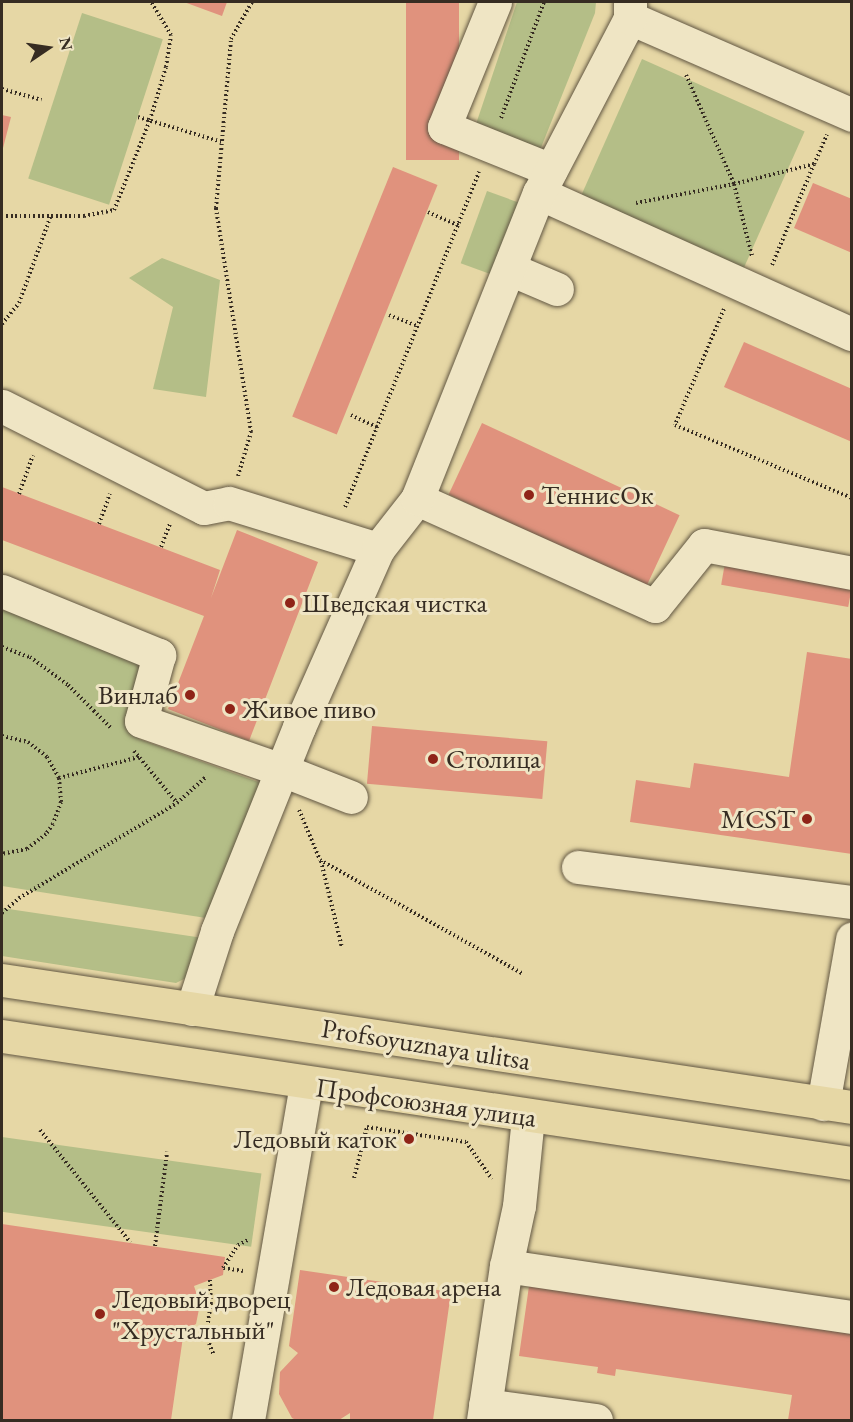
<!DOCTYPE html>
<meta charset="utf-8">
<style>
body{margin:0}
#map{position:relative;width:853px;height:1422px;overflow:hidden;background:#e6d7a5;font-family:"EB Garamond",serif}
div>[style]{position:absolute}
.green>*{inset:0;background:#b4be87;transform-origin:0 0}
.building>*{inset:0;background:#e0927d;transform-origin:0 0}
.path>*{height:4px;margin-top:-2px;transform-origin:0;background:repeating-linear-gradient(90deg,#362c22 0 1.5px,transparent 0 4.5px)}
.roads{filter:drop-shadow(0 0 2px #625743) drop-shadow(0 0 2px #625743)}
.minor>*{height:33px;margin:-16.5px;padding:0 16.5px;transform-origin:16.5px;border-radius:16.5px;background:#efe5c4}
.major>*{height:33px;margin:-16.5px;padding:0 16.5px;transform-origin:16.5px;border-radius:16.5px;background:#e6d7a5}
.dots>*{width:16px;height:16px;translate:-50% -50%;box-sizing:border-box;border:3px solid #efe5c4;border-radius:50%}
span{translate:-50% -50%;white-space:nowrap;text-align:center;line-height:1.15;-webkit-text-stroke:6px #efe5c4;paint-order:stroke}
.poi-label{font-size:27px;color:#362c22}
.left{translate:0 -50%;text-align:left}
.right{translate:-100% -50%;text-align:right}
.street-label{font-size:27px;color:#362c22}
.frame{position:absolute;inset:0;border:3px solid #362c22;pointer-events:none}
.north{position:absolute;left:18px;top:18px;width:60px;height:60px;-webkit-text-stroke:4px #efe5c4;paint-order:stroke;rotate:77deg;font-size:16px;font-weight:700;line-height:24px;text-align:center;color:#362c22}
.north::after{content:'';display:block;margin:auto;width:21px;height:27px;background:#362c22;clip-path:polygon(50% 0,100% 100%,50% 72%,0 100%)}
</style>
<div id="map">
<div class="green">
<div style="clip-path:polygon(517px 2px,596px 2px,595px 13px,538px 155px,474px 130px)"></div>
<div style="left:82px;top:13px;width:85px;height:174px;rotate:18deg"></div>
<div style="left:642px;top:59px;width:178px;height:152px;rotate:24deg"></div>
<div style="left:487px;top:191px;width:35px;height:77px;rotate:20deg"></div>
<div style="clip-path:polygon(162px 258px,220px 280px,206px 397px,153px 389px,173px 307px,129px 278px)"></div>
<div style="clip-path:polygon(2px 602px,142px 658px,135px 713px,139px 739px,261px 783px,206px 918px,2px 886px)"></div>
<div style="clip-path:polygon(2px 908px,203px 938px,194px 974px,176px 983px,2px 956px)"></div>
<div style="left:2px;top:1137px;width:262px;height:74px;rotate:8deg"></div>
</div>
<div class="building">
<div style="clip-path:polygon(184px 2px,227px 2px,222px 16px)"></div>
<div style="left:406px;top:2px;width:53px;height:158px"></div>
<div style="clip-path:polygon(2px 115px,11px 117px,2px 152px)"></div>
<div style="left:393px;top:167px;width:48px;height:269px;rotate:22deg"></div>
<div style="clip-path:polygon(813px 183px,852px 199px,852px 253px,794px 228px)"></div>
<div style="clip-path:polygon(744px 342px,852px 389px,852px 442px,724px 387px)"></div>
<div style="left:482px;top:423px;width:218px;height:79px;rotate:25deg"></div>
<div style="clip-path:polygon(2px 487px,220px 570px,211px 598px,237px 530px,318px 562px,249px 741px,168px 709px,204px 616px,2px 540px)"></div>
<div style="left:725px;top:563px;width:129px;height:22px;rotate:10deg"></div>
<div style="clip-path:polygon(807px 652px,852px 659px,852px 854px,630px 822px,636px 780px,690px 788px,694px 763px,789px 777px)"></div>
<div style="left:372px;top:726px;width:176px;height:58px;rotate:5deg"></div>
<div style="clip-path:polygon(2px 1224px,225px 1257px,223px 1275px,194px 1286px,200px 1304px,196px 1324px,184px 1330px,171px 1420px,2px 1420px)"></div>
<div style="clip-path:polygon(300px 1270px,451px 1292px,433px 1420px,350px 1420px,350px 1413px,339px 1420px,296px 1420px,292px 1418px,279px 1394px,280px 1372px,298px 1353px,289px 1346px)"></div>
<div style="clip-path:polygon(529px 1286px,852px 1334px,852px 1420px,788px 1420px,792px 1395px,616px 1369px,615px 1376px,597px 1373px,598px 1367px,519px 1356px)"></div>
</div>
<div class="path">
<div style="left:686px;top:75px;width:119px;rotate:66.2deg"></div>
<div style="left:734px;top:184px;width:74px;rotate:76deg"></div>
<div style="left:2px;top:89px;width:41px;rotate:15.4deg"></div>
<div style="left:138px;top:117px;width:88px;rotate:16.6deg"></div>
<div style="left:501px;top:118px;width:124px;rotate:-69.7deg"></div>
<div style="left:636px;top:203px;width:100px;rotate:-11deg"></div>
<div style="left:734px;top:184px;width:82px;rotate:-14deg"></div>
<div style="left:814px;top:164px;width:32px;rotate:-66deg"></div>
<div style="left:428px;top:212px;width:34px;rotate:24deg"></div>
<div style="left:2px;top:216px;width:82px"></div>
<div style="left:84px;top:216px;width:31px;rotate:-11deg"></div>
<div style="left:114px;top:210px;width:97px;rotate:-68.2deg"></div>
<div style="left:150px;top:120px;width:55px;rotate:-73.2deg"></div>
<div style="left:166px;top:67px;width:32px;rotate:-81deg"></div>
<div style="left:171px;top:35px;width:39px;rotate:-121deg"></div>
<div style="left:772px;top:265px;width:109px;rotate:-67.4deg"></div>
<div style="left:724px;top:309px;width:126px;rotate:112.9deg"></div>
<div style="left:675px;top:425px;width:191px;rotate:22.4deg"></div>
<div style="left:389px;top:315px;width:30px;rotate:21deg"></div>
<div style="left:2px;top:324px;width:27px;rotate:-51deg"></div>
<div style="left:19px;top:303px;width:94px;rotate:-70deg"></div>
<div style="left:351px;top:415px;width:29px;rotate:25deg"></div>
<div style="left:238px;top:476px;width:46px;rotate:-73.5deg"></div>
<div style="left:251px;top:432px;width:227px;rotate:-98.9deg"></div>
<div style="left:216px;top:208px;width:170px;rotate:-84.9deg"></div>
<div style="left:231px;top:39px;width:43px;rotate:-60.4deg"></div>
<div style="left:19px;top:494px;width:41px;rotate:-70.3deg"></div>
<div style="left:345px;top:507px;width:361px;rotate:-68.2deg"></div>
<div style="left:99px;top:524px;width:32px;rotate:-70deg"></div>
<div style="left:161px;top:547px;width:26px;rotate:-69deg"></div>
<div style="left:2px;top:647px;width:30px;rotate:20deg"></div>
<div style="left:30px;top:657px;width:47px;rotate:36.4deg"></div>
<div style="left:68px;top:685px;width:62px;rotate:45deg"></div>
<div style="left:2px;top:736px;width:27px;rotate:13deg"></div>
<div style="left:28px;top:742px;width:24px;rotate:38deg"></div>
<div style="left:47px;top:757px;width:24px;rotate:60deg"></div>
<div style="left:59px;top:778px;width:24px;rotate:85deg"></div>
<div style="left:61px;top:802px;width:23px;rotate:110deg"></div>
<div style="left:53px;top:824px;width:12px;rotate:125deg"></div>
<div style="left:46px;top:834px;width:24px;rotate:142deg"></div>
<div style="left:27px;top:849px;width:25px;rotate:169deg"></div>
<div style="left:134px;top:751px;width:67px;rotate:50.4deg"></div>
<div style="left:177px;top:803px;width:40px;rotate:-42deg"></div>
<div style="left:59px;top:778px;width:83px;rotate:-14.7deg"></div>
<div style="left:299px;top:810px;width:54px;rotate:67.2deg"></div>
<div style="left:320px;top:860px;width:233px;rotate:29.3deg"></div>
<div style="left:321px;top:861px;width:89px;rotate:76.4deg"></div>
<div style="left:2px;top:913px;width:23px;rotate:-41deg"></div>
<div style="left:19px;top:898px;width:184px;rotate:-31deg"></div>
<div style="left:40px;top:1130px;width:144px;rotate:51.2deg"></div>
<div style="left:354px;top:1178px;width:53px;rotate:-75.7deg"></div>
<div style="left:367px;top:1127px;width:100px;rotate:8.6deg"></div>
<div style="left:466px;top:1142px;width:45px;rotate:54.9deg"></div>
<div style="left:155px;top:1246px;width:95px;rotate:-82.7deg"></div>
<div style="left:243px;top:1271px;width:20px;rotate:-171deg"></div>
<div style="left:223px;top:1268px;width:27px;rotate:-57deg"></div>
<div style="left:238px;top:1245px;width:11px;rotate:-27deg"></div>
<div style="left:210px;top:1280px;width:23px;rotate:88deg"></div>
<div style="left:211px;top:1303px;width:32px;rotate:99deg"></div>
<div style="left:206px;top:1335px;width:22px;rotate:69deg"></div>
</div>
<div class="roads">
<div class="minor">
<div style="left:495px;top:2px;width:135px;rotate:112.2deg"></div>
<div style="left:444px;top:127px;width:115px;rotate:21.9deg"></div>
<div style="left:630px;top:18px;width:242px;rotate:23.6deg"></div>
<div style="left:539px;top:193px;width:343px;rotate:24.3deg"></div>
<div style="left:510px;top:269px;width:51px;rotate:23.1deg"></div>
<div style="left:2px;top:406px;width:226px;rotate:26.8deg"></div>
<div style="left:204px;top:508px;width:25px;rotate:-11deg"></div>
<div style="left:229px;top:503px;width:156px;rotate:17.2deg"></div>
<div style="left:417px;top:499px;width:261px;rotate:24.2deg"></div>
<div style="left:655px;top:606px;width:78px;rotate:-51.2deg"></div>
<div style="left:704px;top:545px;width:151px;rotate:10.7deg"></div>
<div style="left:2px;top:591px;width:170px;rotate:22.2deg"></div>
<div style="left:159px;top:655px;width:68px;rotate:105.3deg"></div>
<div style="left:141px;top:721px;width:149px;rotate:19.2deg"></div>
<div style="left:282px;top:770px;width:74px;rotate:21.4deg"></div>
<div style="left:578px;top:867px;width:276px;rotate:7.3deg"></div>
<div style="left:192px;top:1009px;width:82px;rotate:-72.2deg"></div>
<div style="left:217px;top:931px;width:220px;rotate:-68.1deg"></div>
<div style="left:299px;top:727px;width:195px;rotate:-66.1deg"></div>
<div style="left:378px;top:549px;width:63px;rotate:-52deg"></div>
<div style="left:417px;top:499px;width:329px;rotate:-68.3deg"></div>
<div style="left:539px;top:193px;width:197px;rotate:-62.5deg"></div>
<div style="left:630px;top:18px;width:16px;rotate:-90deg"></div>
<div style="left:823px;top:1104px;width:168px;rotate:-80deg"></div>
<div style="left:506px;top:1266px;width:350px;rotate:8.4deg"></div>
<div style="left:485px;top:1405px;width:112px;rotate:7.7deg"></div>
<div style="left:248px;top:1420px;width:341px;rotate:-80.2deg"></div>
<div style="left:483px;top:1420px;width:156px;rotate:-81.5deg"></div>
<div style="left:506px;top:1266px;width:61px;rotate:-77.8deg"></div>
<div style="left:519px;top:1206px;width:89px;rotate:-84.2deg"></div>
</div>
<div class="major">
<div style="left:2px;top:980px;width:859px;rotate:8.5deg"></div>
<div style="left:2px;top:1036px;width:859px;rotate:8.5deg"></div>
</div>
</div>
<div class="dots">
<div style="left:529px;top:495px;background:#8f2418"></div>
<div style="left:290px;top:603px;background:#8f2418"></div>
<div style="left:190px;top:695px;background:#8f2418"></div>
<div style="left:230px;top:709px;background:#8f2418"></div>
<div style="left:433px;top:759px;background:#8f2418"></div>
<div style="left:807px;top:819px;background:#8f2418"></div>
<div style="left:409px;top:1139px;background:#8f2418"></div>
<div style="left:334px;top:1287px;background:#8f2418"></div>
<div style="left:100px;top:1314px;background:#8f2418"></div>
</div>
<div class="poi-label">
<span class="left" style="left:541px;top:495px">ТеннисОк</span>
<span class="left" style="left:302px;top:603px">Шведская чистка</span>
<span class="right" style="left:178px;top:695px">Винлаб</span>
<span class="left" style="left:242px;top:709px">Живое пиво</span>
<span class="left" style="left:446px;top:759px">Столица</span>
<span class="right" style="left:795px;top:819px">MCST</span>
<span class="right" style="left:397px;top:1139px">Ледовый каток</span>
<span class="left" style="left:346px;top:1287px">Ледовая арена</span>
<span class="left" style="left:112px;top:1314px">Ледовый дворец<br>"Хрустальный"</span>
</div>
<div class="street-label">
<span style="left:426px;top:1044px;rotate:9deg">Profsoyuznaya ulitsa</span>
<span style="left:426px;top:1102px;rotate:8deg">Профсоюзная улица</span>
</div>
<div class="frame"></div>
<div class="north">N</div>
</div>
